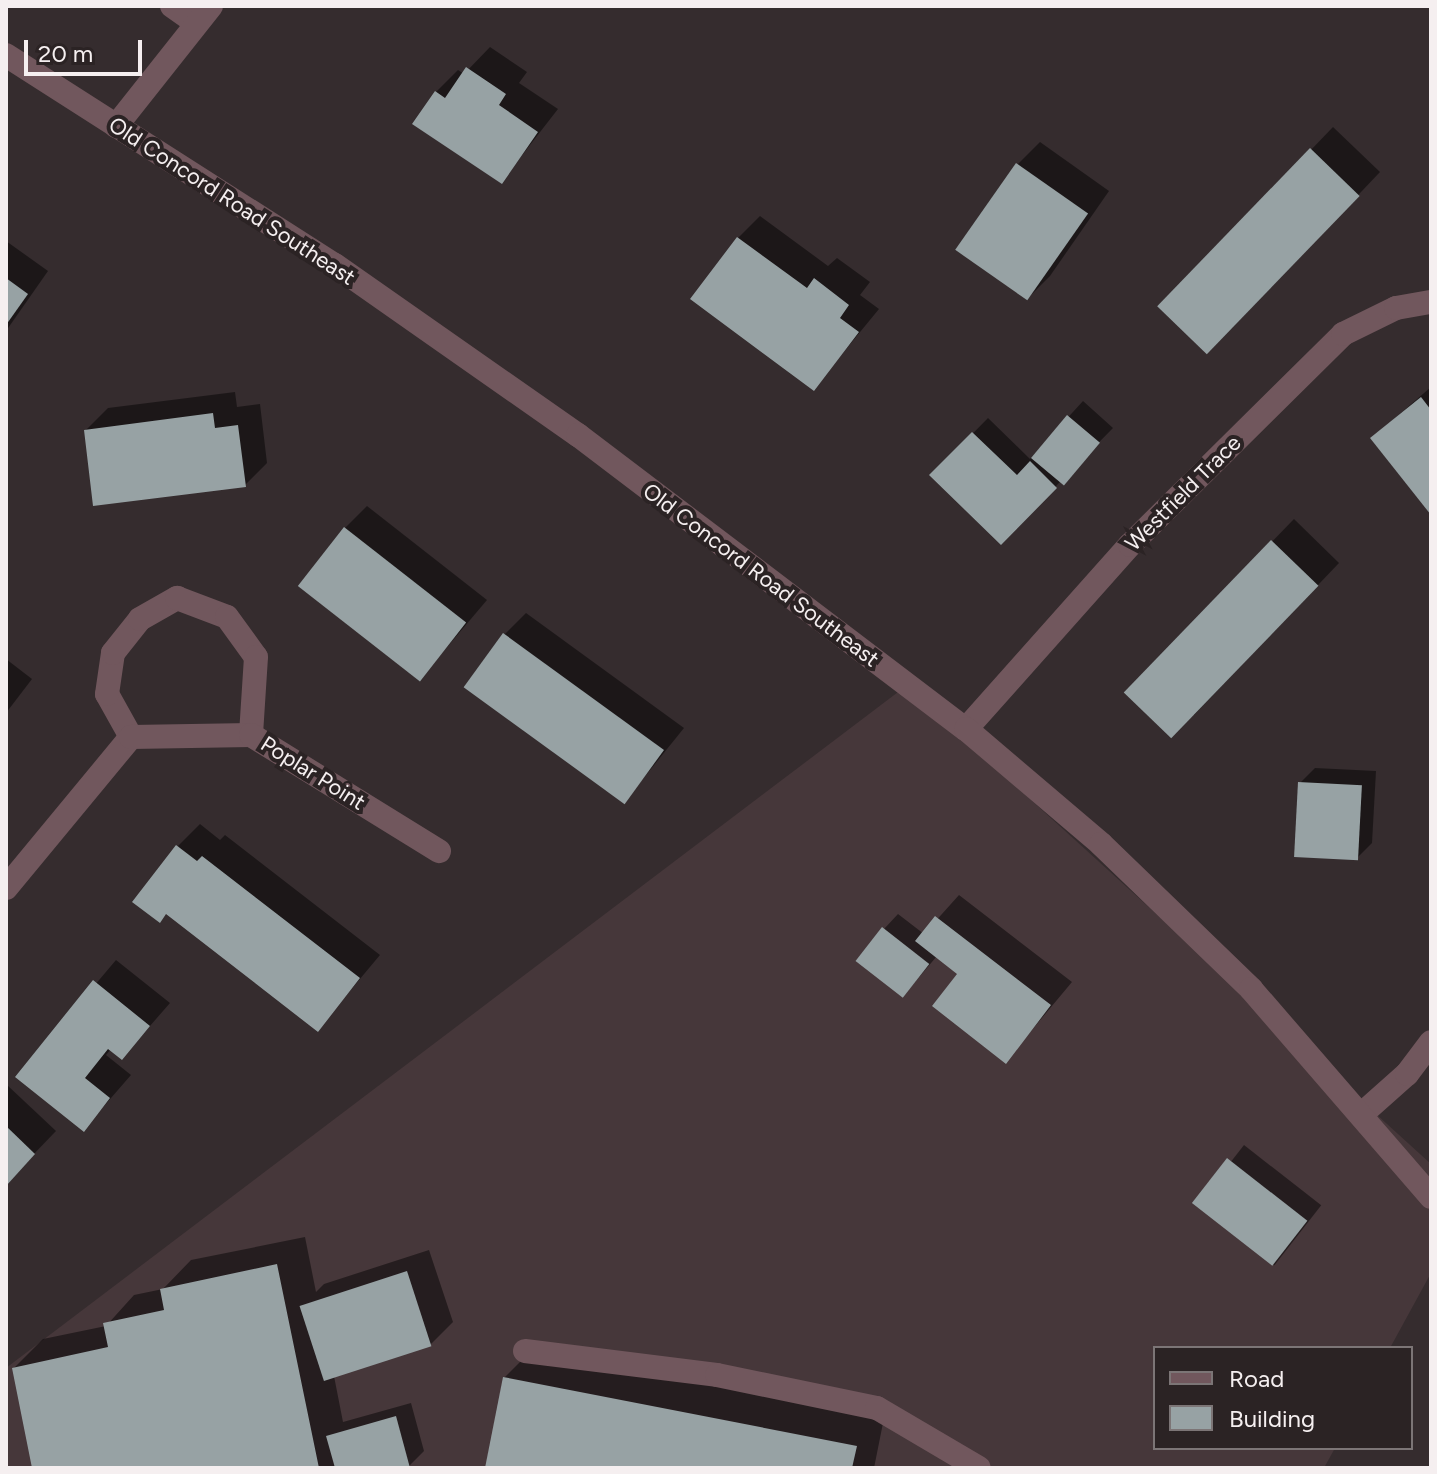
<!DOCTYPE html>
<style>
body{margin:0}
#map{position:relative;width:1437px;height:1474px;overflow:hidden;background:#352c2e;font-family:Figtree,sans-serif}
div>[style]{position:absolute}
.built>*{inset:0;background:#46373a}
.shadow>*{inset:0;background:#0007;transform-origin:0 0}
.building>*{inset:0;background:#97a2a4;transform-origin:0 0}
.service>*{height:24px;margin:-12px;padding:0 12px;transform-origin:12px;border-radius:12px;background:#71575d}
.minor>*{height:24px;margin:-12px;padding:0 12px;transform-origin:12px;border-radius:12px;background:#71575d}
.tertiary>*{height:24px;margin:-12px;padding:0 12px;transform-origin:12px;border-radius:12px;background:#71575d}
span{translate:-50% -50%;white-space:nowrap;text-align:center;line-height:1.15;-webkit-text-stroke:8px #2b2324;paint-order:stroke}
.street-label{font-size:22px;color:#f5eff0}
.frame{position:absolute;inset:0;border:8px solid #f5eff0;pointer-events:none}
.legend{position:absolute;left:1153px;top:1346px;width:260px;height:104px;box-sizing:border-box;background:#2b2324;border:2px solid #7c7576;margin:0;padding:10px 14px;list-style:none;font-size:24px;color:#f5eff0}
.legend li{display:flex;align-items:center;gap:16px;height:40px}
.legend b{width:40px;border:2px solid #7c7576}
.scale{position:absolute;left:24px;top:40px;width:118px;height:36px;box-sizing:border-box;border:4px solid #f5eff0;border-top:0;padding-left:10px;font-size:24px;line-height:28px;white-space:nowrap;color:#f5eff0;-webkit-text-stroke:6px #2b2324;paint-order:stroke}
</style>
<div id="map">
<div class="built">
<div style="clip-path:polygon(906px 686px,1431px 1164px,1431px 1273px,1390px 1348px,1155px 1348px,1155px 1448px,1335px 1448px,1324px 1468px,6px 1468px,6px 1368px)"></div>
</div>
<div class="shadow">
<div style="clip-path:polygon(490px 47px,527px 72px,519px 83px,558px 109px,502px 181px,436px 92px,458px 70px,464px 74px)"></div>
<div style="clip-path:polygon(1333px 127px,1380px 172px,1230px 330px,1160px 307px)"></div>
<div style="clip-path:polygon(1040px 142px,1109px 191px,1050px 276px,1028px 298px,1018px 164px)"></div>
<div style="clip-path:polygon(760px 216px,828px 266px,837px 258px,870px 282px,860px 295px,879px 309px,814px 388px,738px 238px)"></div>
<div style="clip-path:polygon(6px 241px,48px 271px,6px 331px)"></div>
<div style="clip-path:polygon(1431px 387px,1431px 511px,1372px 438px)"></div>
<div style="clip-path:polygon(235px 392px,237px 407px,260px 404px,267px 463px,245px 485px,86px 430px,108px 408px)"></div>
<div style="clip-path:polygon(1083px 401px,1113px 428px,1001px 542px,932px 475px,988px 418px,1030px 459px)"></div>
<div style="clip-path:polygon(367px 506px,487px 600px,420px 679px,345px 528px)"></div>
<div style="clip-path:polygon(1294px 519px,1339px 563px,1194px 715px,1126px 693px)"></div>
<div style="clip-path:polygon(526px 613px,684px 728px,625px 801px,504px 635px)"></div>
<div style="clip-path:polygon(6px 659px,32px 679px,6px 713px)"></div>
<div style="clip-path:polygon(1315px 768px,1376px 771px,1372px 843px,1357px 858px,1300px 783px)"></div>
<div style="clip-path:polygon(200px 824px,220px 840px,225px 835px,380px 955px,318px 1029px,178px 846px)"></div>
<div style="clip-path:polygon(959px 895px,1072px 982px,1006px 1061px,960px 973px,937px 956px,904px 995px,884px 929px,898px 914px,924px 934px)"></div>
<div style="clip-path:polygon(116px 960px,170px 1003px,122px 1058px,111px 1049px,106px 1055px,131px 1075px,84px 1129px,18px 1076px)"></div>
<div style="clip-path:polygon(6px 1084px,56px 1131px,6px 1183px)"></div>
<div style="left:1244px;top:1145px;width:98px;height:76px;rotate:38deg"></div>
<div style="clip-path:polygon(305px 1237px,316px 1292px,324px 1284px,429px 1250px,453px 1322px,431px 1344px,334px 1376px,343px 1422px,411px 1403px,424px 1451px,409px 1466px,34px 1468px,14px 1368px,43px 1339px,106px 1326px,134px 1295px,163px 1289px,191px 1260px)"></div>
<div style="clip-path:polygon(533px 1349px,884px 1418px,874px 1468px,487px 1468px,504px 1378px)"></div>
</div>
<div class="building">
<div style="clip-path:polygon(466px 67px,506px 94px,499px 105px,538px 132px,502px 184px,412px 124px,435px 91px,445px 98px)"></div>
<div style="left:1310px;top:148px;width:69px;height:220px;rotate:44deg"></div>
<div style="left:1016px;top:163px;width:88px;height:106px;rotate:35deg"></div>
<div style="clip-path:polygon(737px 237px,807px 288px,814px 278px,849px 305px,840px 318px,859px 332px,814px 391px,690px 299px)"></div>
<div style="clip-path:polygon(6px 278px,28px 294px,6px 325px)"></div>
<div style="clip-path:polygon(1421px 397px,1431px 410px,1431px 515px,1370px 438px)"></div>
<div style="clip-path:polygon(213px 413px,215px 428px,238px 425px,246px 487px,93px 506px,84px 430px)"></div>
<div style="left:1067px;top:415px;width:43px;height:56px;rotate:40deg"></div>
<div style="clip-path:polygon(972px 432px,1017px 475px,1030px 461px,1057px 488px,1001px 545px,929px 475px)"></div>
<div style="left:344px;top:527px;width:155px;height:75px;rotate:38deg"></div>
<div style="left:1271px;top:540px;width:66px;height:212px;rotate:44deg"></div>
<div style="left:503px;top:633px;width:199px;height:67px;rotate:36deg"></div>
<div style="left:1298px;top:782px;width:64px;height:75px;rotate:3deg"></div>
<div style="clip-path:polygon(176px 845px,197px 861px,202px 856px,360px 978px,318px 1032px,166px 914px,160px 923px,132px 902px)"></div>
<div style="clip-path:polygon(935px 916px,1051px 1005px,1006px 1064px,932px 1006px,957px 974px,915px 941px)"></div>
<div style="left:882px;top:927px;width:60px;height:43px;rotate:38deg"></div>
<div style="clip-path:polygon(93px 980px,150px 1026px,122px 1060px,108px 1049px,85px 1078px,110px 1098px,84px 1132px,15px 1077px)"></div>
<div style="clip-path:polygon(6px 1126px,35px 1154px,6px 1186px)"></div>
<div style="left:1227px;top:1158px;width:102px;height:57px;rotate:38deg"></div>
<div style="clip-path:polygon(277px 1264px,319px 1468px,32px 1468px,12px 1368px,108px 1347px,103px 1323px,164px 1310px,160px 1289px)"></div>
<div style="left:407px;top:1271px;width:79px;height:113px;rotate:72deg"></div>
<div style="clip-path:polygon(503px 1377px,857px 1446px,852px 1468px,485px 1468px)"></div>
<div style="clip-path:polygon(396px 1416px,410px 1468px,335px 1468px,326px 1436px)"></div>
</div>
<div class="service">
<div style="left:172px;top:6px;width:29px;rotate:35deg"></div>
<div style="left:131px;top:737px;width:49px;rotate:-119.2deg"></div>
<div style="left:107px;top:694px;width:41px;rotate:-81.7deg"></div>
<div style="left:113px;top:653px;width:43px;rotate:-51.5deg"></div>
<div style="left:140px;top:619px;width:43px;rotate:-29.6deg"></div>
<div style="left:177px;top:598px;width:53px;rotate:20.8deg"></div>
<div style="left:227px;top:617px;width:49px;rotate:54.1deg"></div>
<div style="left:256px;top:657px;width:78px;rotate:93.7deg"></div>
<div style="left:525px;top:1351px;width:193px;rotate:7.1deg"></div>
<div style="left:717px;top:1375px;width:163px;rotate:11.7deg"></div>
<div style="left:877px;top:1408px;width:118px;rotate:30.5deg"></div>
</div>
<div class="minor">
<div style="left:116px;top:126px;width:153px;rotate:-51.6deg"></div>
<div style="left:966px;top:729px;width:246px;rotate:-48.3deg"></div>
<div style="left:1130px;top:545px;width:300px;rotate:-44.7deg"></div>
<div style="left:1343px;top:334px;width:59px;rotate:-26.1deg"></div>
<div style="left:1396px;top:308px;width:36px;rotate:-10deg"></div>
<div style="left:6px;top:888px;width:196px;rotate:-50.4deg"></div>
<div style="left:131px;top:737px;width:120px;rotate:-1deg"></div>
<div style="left:251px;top:735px;width:221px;rotate:31.7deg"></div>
<div style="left:1363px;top:1113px;width:59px;rotate:-41.6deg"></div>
<div style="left:1407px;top:1074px;width:40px;rotate:-53deg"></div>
</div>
<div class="tertiary">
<div style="left:6px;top:55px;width:390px;rotate:32.6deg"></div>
<div style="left:335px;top:265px;width:297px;rotate:35deg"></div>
<div style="left:578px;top:435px;width:487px;rotate:37.2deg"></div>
<div style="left:966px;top:729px;width:177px;rotate:40.4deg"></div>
<div style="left:1101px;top:844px;width:209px;rotate:44deg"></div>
<div style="left:1251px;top:989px;width:275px;rotate:49.1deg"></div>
</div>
<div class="street-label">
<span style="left:232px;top:201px;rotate:33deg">Old Concord Road Southeast</span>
<span style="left:1183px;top:493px;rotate:-45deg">Westfield Trace</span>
<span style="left:761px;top:575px;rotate:37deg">Old Concord Road Southeast</span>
<span style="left:313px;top:773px;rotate:32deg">Poplar Point</span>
</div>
<div class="frame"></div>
<ul class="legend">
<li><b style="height:10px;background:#71575d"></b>Road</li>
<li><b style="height:22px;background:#97a2a4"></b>Building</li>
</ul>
<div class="scale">20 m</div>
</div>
